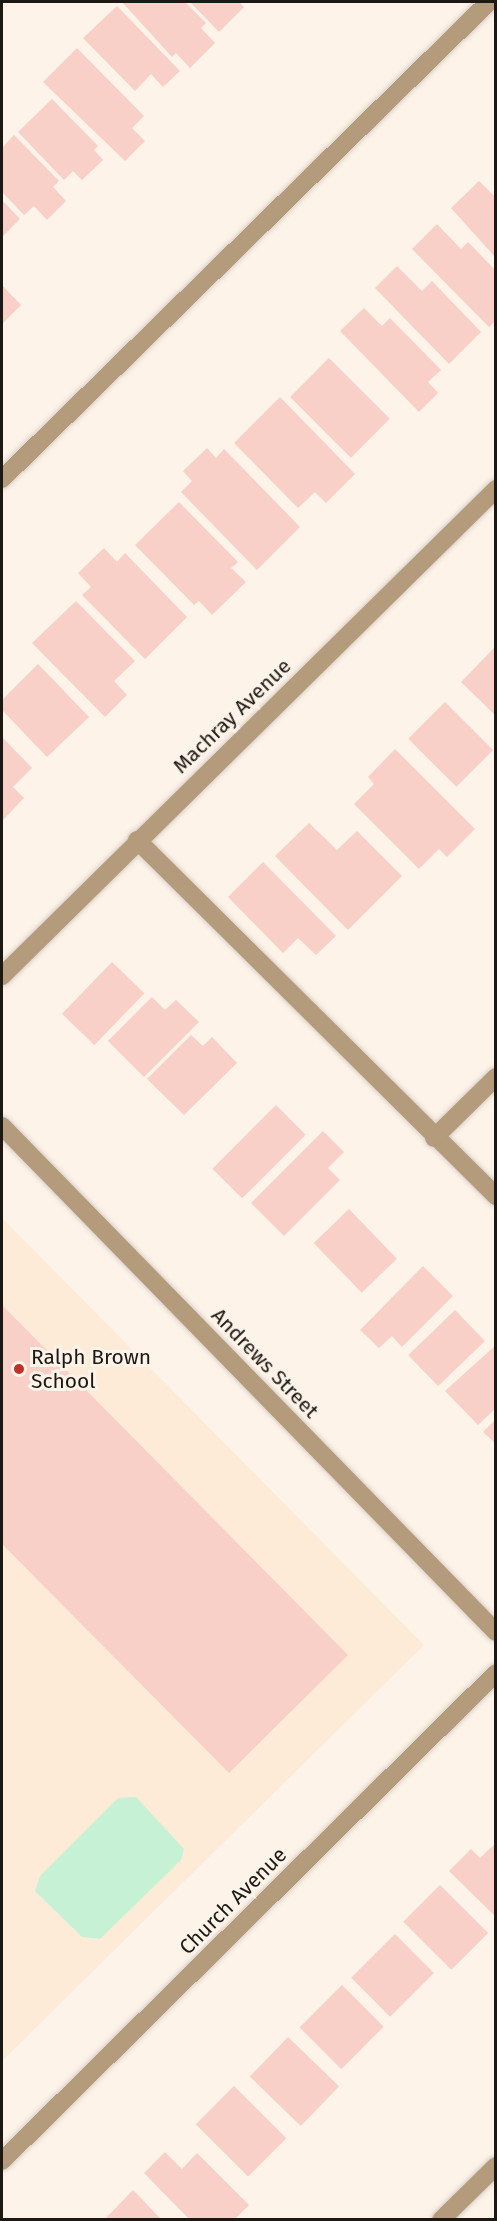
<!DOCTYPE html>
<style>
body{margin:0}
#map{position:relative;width:497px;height:2221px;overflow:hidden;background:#fdf3e9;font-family:"Fira Sans",sans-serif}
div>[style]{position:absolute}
.built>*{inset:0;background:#fdebd8}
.green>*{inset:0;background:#c6f1d5}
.building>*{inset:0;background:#f8d0c8;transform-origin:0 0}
.roads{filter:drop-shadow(0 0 2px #d9d0c7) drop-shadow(0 0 2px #d9d0c7)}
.lane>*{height:18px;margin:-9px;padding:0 9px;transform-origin:9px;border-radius:9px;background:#b49b7b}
.street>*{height:18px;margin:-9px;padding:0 9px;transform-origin:9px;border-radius:9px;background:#b49b7b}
.dots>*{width:16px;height:16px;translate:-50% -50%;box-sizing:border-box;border:3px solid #fdf3e9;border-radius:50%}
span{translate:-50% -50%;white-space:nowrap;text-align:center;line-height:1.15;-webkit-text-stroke:6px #fdf3e9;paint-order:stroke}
.street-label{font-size:21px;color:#1c1813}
.poi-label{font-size:21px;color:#1c1813}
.left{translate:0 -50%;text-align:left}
.frame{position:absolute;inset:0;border:3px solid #1c1813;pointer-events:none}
</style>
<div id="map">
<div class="built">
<div style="clip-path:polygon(2px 1218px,424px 1645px,2px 2061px)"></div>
</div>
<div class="green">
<div style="clip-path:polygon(136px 1797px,184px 1849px,181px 1860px,100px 1939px,82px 1937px,35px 1891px,40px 1876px,118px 1798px)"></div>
</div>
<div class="building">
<div style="clip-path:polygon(122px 2px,185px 2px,206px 23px,201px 28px,215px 43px,190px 68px,176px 53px,172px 57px)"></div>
<div style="clip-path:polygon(190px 2px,239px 2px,244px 7px,219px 32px)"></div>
<div style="clip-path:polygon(117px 6px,180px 71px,163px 87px,151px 74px,135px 91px,83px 38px)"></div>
<div style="clip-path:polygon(77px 48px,144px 116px,132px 128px,145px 141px,125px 161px,43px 82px)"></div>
<div style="clip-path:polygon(52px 99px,98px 146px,94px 150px,103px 160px,82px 180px,73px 171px,64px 180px,18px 132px)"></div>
<div style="clip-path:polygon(14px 135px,59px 181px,53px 187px,66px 201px,47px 220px,34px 206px,24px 215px,2px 192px,2px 148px)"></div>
<div style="clip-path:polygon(479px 181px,496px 198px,496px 258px,451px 208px)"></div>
<div style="clip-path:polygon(2px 200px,20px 219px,2px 237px)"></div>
<div style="clip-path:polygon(437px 224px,461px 249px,468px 242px,496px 271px,496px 320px,489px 327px,412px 249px)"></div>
<div style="clip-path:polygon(397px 266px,422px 291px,432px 281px,481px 332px,449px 364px,375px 288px)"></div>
<div style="clip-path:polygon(2px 285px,21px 305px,2px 324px)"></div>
<div style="clip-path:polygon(364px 308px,382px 326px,390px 318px,441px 370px,428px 382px,438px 393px,419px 412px,340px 331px)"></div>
<div style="left:329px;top:358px;width:86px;height:55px;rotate:45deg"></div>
<div style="clip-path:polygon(280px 397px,355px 474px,326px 503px,315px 492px,298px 508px,234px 443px)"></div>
<div style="clip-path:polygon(207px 448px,216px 458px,224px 449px,300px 527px,257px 570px,181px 492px,192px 481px,183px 471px)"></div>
<div style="clip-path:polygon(179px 502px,238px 562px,231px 568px,246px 582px,212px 615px,199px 601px,194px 605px,135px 545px)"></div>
<div style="clip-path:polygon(104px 548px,117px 562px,125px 553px,187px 617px,145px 659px,82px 595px,91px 587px,78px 573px)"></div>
<div style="clip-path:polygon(76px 601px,135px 661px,114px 681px,127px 695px,105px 717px,32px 643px)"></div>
<div style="clip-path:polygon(496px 646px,496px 716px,461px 682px)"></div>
<div style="clip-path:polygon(38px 664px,89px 717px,47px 757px,2px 710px,2px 700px)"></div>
<div style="left:445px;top:702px;width:68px;height:52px;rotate:45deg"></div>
<div style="clip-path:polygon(2px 737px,32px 768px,13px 787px,24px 798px,2px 821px)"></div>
<div style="clip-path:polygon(395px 749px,475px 829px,447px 857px,439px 849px,419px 869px,354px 804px,374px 784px,368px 777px)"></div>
<div style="clip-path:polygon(309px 823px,337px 850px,357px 831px,402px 876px,348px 930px,275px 856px)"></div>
<div style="clip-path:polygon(263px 862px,336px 936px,316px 955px,298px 938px,283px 953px,228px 897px)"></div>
<div style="left:112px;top:962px;width:45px;height:72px;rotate:44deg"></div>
<div style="clip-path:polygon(152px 997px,165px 1010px,176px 1000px,199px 1022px,144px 1077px,108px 1041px)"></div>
<div style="clip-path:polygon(191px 1035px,203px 1046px,212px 1037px,237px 1063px,184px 1115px,147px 1079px)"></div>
<div style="left:276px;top:1105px;width:42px;height:90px;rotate:45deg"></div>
<div style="clip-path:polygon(323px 1131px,344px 1152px,328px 1168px,340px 1180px,284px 1236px,251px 1203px)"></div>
<div style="left:349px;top:1209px;width:69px;height:49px;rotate:46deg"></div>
<div style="clip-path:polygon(423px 1266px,453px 1296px,402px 1347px,392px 1336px,379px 1348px,360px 1330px)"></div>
<div style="clip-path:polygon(2px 1305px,348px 1655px,229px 1773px,2px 1544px)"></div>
<div style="left:455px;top:1310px;width:43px;height:65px;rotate:46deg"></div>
<div style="clip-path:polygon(496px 1345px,496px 1408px,478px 1425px,445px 1391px)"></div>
<div style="clip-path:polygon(496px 1419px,496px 1444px,483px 1432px)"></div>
<div style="clip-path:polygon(496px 1843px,496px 1917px,449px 1871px,471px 1849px,480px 1858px)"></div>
<div style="left:440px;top:1885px;width:68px;height:52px;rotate:45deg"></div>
<div style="left:395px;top:1934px;width:55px;height:62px;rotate:45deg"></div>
<div style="left:342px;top:1985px;width:59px;height:60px;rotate:45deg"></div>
<div style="left:288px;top:2037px;width:71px;height:55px;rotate:44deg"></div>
<div style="left:234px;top:2086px;width:74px;height:54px;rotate:45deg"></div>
<div style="clip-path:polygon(165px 2152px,182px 2169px,197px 2153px,249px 2205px,234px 2220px,190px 2220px,144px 2173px)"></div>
<div style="clip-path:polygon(133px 2190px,162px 2220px,104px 2220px)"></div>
</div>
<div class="roads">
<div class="lane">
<div style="left:2px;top:479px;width:682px;rotate:-44.41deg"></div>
<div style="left:137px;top:840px;width:506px;rotate:44.76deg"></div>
<div style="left:434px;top:1138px;width:87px;rotate:-44.5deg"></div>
<div style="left:441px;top:2220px;width:77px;rotate:-44.5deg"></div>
</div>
<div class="street">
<div style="left:2px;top:976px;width:694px;rotate:-44.59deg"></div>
<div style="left:2px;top:1126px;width:707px;rotate:45.69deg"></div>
<div style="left:2px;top:2161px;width:694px;rotate:-44.65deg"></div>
</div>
</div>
<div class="dots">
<div style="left:19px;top:1369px;background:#bf3229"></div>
</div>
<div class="street-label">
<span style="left:232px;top:716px;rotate:-44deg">Machray Avenue</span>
<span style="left:265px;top:1363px;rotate:46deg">Andrews Street</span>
<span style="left:233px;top:1901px;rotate:-45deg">Church Avenue</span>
</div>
<div class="poi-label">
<span class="left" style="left:31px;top:1369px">Ralph Brown<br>School</span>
</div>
<div class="frame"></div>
</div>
